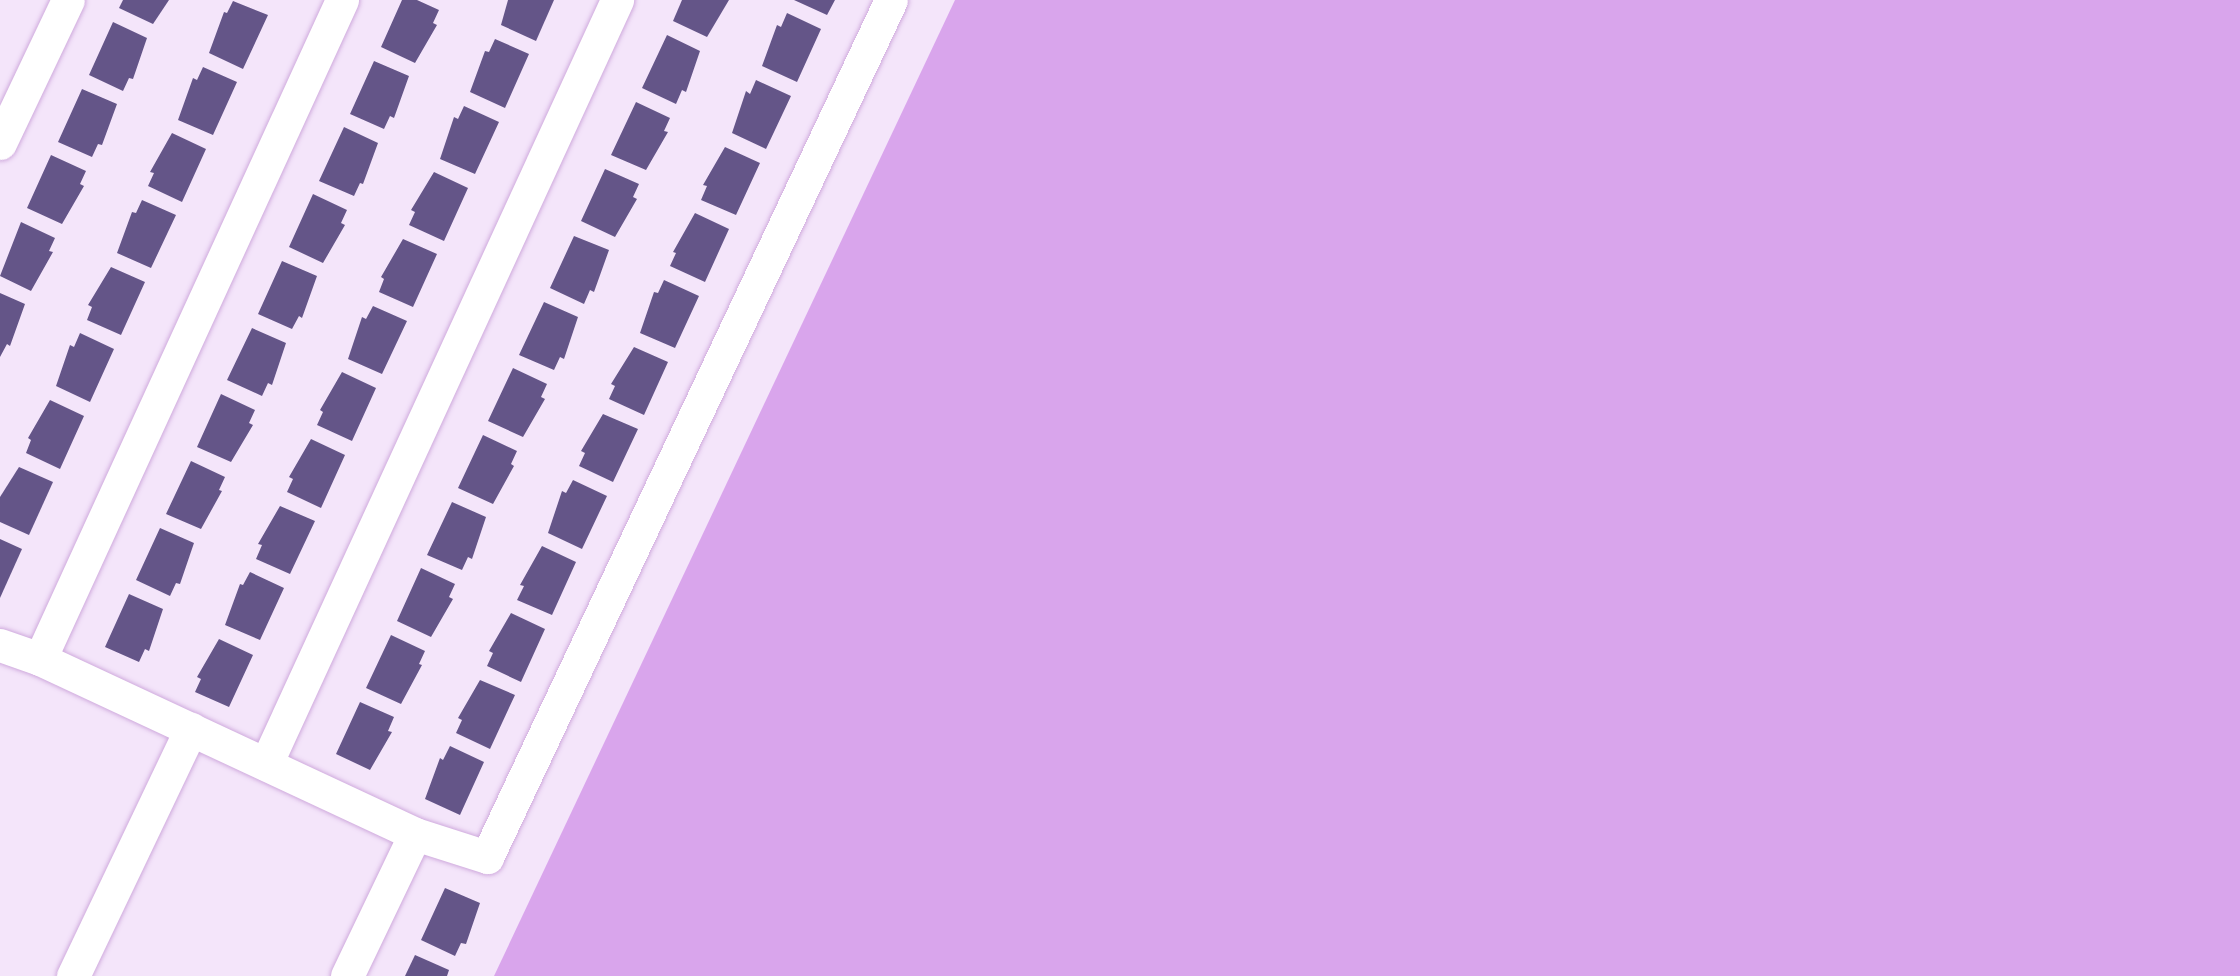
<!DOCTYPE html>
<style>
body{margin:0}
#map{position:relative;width:2240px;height:976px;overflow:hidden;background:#f4e5fa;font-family:Karla,sans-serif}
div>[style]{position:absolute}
.green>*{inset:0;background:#d9a5ec}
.building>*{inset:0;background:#645588}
.roads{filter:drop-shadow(0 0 2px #cfaadd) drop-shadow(0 0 2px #cfaadd)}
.minor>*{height:33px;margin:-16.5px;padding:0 16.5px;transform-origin:16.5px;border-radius:16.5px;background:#fff}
span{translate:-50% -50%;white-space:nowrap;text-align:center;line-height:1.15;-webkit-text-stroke:6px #f8f8f8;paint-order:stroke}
</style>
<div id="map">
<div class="green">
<div style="clip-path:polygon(955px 0,2240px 0,2240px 976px,494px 976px)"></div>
</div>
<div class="building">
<div style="clip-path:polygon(123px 0,169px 0,153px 24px,119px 8px)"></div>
<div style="clip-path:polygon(402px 0,417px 0,439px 10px,433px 23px,437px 25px,415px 63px,381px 47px)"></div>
<div style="clip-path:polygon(508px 0,554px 0,536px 41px,501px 25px)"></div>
<div style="clip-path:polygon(682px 0,729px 0,707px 37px,673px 21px)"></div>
<div style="clip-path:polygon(794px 0,835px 0,827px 15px)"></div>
<div style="clip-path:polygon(233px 1px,268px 15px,243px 69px,209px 53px,224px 12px,227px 13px)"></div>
<div style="clip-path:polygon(787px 13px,821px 29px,797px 82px,762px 66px,777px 25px,781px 27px)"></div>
<div style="clip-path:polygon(113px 22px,147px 38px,133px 79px,129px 78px,123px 91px,89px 75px)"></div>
<div style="clip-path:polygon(667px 35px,700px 51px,686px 92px,682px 90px,676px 104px,642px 88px)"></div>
<div style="clip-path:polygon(495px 39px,529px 54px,505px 108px,470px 92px,485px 51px,489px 52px)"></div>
<div style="clip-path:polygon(374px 61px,409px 76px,394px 118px,390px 116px,384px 129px,350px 114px)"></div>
<div style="clip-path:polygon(203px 67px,237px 82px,213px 135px,178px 120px,193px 78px,197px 80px)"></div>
<div style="clip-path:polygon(756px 80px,791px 96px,766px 149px,732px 133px,746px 91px,750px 94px)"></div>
<div style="clip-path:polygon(82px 89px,117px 104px,102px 145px,98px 144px,92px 157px,58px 142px)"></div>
<div style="clip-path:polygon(636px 102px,670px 118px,664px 131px,668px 132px,646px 170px,611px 155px)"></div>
<div style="clip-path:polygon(464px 106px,499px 122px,475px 174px,440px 159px,454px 117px,458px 119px)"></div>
<div style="clip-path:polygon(344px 127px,378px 143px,363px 184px,360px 183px,354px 196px,319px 181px)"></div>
<div style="clip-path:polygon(172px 133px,206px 149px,182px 202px,148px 186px,154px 173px,150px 172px)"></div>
<div style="clip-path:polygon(725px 147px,760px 163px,736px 215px,701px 200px,707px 186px,703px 185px)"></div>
<div style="clip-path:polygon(51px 155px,86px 171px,80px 184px,84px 186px,62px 224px,27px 208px)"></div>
<div style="clip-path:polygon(605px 169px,639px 184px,633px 197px,637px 199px,615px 237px,581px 221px)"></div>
<div style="clip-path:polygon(434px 172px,468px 188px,444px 241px,409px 225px,415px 212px,411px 210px)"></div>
<div style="clip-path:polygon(313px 194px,347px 210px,341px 223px,345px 225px,323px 263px,289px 247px)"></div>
<div style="clip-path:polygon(142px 200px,176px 215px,151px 268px,117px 253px,132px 212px,136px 213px)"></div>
<div style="clip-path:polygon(695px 213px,729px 229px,705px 282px,670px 266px,676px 253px,673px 252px)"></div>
<div style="clip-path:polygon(21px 222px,55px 238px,49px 251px,53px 252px,31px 291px,0 276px)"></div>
<div style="clip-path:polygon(574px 236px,609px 250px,594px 292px,590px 290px,584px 304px,550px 288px)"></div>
<div style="clip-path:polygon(403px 239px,437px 254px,413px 307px,379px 292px,384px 279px,381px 277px)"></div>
<div style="clip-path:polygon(282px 261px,317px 276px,302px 318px,299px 316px,292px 329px,258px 314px)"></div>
<div style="clip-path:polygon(111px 267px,145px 282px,121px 335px,87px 320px,92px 307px,88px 305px)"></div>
<div style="clip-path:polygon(664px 280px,699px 296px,675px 348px,640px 333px,654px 292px,658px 293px)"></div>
<div style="clip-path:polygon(0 293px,25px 304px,10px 346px,7px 344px,0 357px)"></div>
<div style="clip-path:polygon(544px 302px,578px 317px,564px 359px,560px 357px,554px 370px,519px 355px)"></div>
<div style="clip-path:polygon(373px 306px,407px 321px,382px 374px,348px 359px,362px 317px,366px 319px)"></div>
<div style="clip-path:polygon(252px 328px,286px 343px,272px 385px,268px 383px,262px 396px,227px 380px)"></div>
<div style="clip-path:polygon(80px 333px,114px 349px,90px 402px,56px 386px,70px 345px,74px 347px)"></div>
<div style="clip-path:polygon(634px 347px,668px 362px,644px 415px,609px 399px,615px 386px,611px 384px)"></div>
<div style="clip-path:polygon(513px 368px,547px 384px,541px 397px,545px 399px,523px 437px,488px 421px)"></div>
<div style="clip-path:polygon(342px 372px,376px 388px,352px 441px,317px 425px,323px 412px,320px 410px)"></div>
<div style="clip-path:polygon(221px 394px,255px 410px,249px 423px,253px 425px,231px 462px,197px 447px)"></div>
<div style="clip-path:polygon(50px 400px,84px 416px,60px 469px,26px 453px,31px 440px,28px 438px)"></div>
<div style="clip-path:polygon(603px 414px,638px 429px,613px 482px,579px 466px,585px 453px,581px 451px)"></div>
<div style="clip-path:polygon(483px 435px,517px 451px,511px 464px,514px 466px,493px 504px,458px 488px)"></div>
<div style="clip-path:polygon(311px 439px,345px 455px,321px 508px,287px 492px,293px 479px,289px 477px)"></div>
<div style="clip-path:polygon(191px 461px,225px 477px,219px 490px,222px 491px,201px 529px,166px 514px)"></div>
<div style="clip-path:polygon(19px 467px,53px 482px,29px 535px,0 522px,0 497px)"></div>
<div style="clip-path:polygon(573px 480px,607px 496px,582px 549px,548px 533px,562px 491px,566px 493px)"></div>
<div style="clip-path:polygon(452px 502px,486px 517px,472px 559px,468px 557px,462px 570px,427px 555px)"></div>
<div style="clip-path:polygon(280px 506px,315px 521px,290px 574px,256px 559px,262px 545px,258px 544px)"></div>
<div style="clip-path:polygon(160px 528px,194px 543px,180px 584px,176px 583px,170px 596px,136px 580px)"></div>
<div style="clip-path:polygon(0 539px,22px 549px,0 598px)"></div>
<div style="clip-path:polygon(542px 546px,576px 562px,552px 615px,517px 600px,524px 586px,520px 585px)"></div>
<div style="clip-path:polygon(421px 568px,455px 584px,449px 597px,453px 599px,431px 637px,397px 621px)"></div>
<div style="clip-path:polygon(250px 572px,284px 588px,260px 640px,225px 625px,240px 584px,243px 585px)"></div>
<div style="clip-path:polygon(129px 594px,163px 609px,149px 651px,145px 649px,139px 662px,105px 647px)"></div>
<div style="clip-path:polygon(511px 613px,545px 629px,521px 682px,487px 666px,493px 653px,489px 651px)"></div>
<div style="clip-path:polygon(391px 635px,425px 651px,419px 664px,422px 665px,401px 704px,366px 688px)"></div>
<div style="clip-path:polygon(219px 639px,253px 655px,229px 707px,195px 692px,201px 679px,197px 677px)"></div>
<div style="clip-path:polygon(480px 680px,515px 695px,490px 749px,456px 733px,462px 720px,458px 718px)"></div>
<div style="clip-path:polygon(360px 702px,394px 717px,388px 731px,392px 732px,370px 770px,336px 754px)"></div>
<div style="clip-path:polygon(450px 746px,484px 762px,460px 815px,425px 799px,440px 758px,443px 760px)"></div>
<div style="clip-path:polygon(445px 888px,480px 903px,466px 944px,461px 943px,455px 956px,421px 940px)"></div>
<div style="clip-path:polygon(415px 955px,449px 970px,447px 976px,405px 976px)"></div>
</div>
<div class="roads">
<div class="minor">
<div style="left:0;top:143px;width:158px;rotate:-64.6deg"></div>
<div style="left:0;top:645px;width:42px;rotate:19.3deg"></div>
<div style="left:40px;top:659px;width:414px;rotate:25deg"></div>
<div style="left:415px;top:834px;width:76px;rotate:17.7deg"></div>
<div style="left:487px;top:857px;width:947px;rotate:-64.76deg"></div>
<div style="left:40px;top:659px;width:725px;rotate:-65.38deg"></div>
<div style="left:266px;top:764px;width:841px;rotate:-65.32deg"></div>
<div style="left:73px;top:976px;width:274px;rotate:-64.5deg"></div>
<div style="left:347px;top:976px;width:157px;rotate:-64.4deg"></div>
</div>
</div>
</div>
